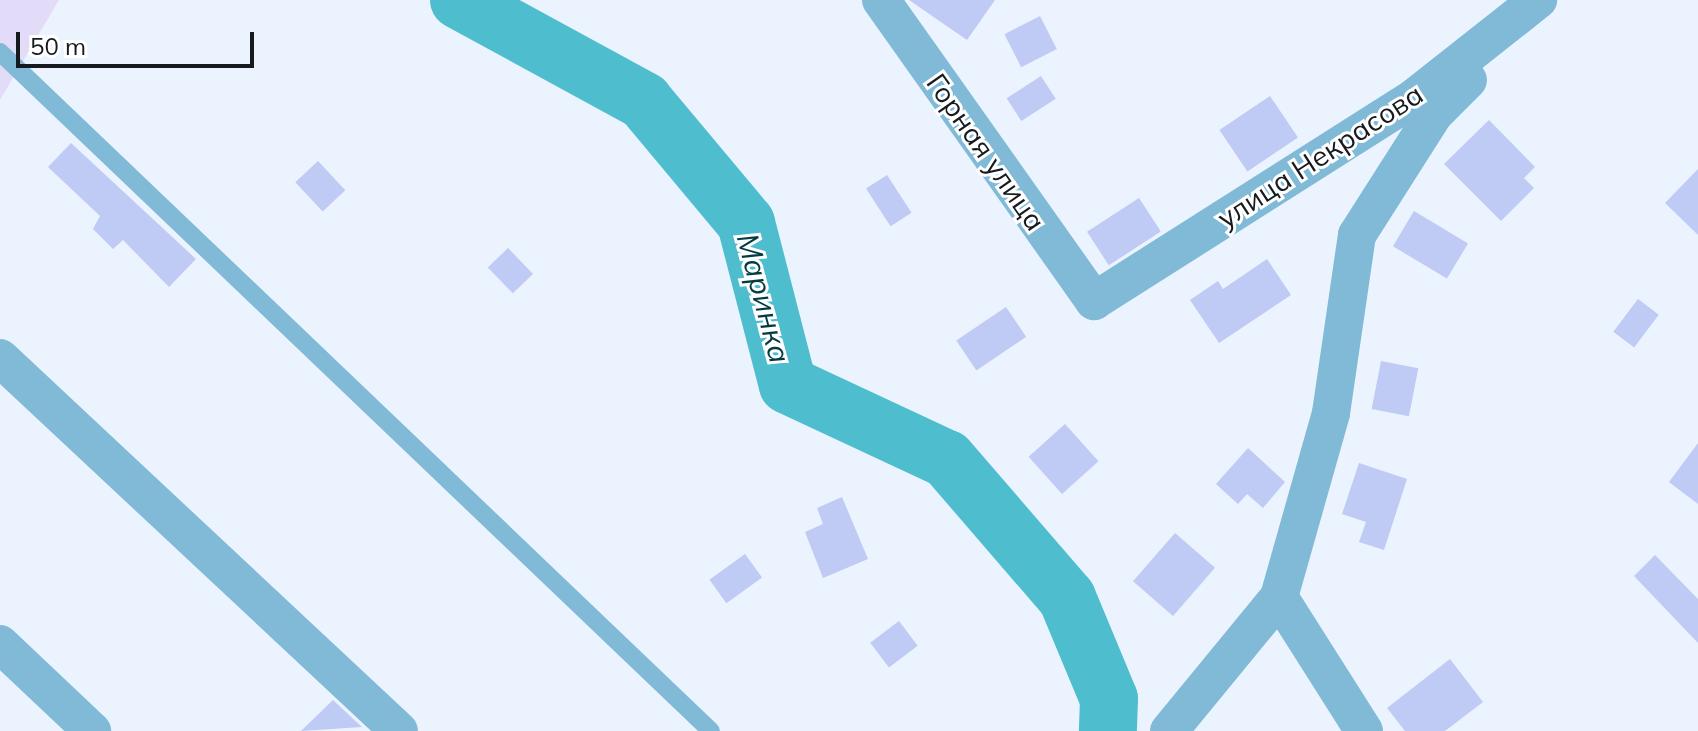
<!DOCTYPE html>
<meta charset="utf-8">
<style>
body{margin:0}
#map{position:relative;width:1698px;height:731px;overflow:hidden;background:#ebf3fe;font-family:Mulish,sans-serif}
div>[style]{position:absolute}
.green>*{inset:0;background:#e3dcf9}
.river>*{height:58px;margin:-29px;padding:0 29px;transform-origin:29px;border-radius:29px;background:#4ebecf}
.building>*{inset:0;background:#bfcaf5;transform-origin:0 0}
.lane>*{height:18px;margin:-9px;padding:0 9px;transform-origin:9px;border-radius:9px;background:#80bad7}
.street>*{height:38px;margin:-19px;padding:0 19px;transform-origin:19px;border-radius:19px;background:#80bad7}
span{translate:-50% -50%;white-space:nowrap;text-align:center;line-height:1.15;-webkit-text-stroke:6px #fff;paint-order:stroke}
.street-label{font-size:28px;color:#161a1e}
.water-label{font-size:30px;color:#043b42;font-style:italic}
.scale{position:absolute;left:16px;top:32px;width:238px;height:36px;box-sizing:border-box;border:4px solid #161a1e;border-top:0;padding-left:10px;font-size:24px;line-height:28px;white-space:nowrap;color:#161a1e;-webkit-text-stroke:6px #fff;paint-order:stroke}
</style>
<div id="map">
<div class="green">
<div style="clip-path:polygon(0 0,59px 0,0 100px)"></div>
</div>
<div class="river">
<div style="left:459px;top:0;width:211px;rotate:28.6deg"></div>
<div style="left:644px;top:101px;width:159px;rotate:50.1deg"></div>
<div style="left:746px;top:223px;width:167px;rotate:75.5deg"></div>
<div style="left:788px;top:385px;width:175px;rotate:25deg"></div>
<div style="left:947px;top:459px;width:184px;rotate:49.2deg"></div>
<div style="left:1067px;top:598px;width:109px;rotate:67.4deg"></div>
<div style="left:1109px;top:699px;width:32px;rotate:92deg"></div>
</div>
<div class="building">
<div style="clip-path:polygon(909px 0,995px 0,967px 40px)"></div>
<div style="left:1040px;top:16px;width:37px;height:40px;rotate:63deg"></div>
<div style="left:1041px;top:76px;width:27px;height:41px;rotate:57deg"></div>
<div style="left:1270px;top:96px;width:50px;height:61px;rotate:56deg"></div>
<div style="clip-path:polygon(1489px 120px,1535px 167px,1524px 178px,1534px 188px,1501px 221px,1444px 164px)"></div>
<div style="clip-path:polygon(71px 143px,196px 259px,169px 287px,123px 240px,113px 249px,93px 229px,100px 216px,48px 167px)"></div>
<div style="left:318px;top:161px;width:40px;height:31px;rotate:47deg"></div>
<div style="clip-path:polygon(1698px 169px,1698px 235px,1665px 203px)"></div>
<div style="left:887px;top:175px;width:45px;height:25px;rotate:57deg"></div>
<div style="left:1139px;top:198px;width:40px;height:62px;rotate:57deg"></div>
<div style="left:1414px;top:211px;width:63px;height:41px;rotate:31deg"></div>
<div style="left:508px;top:248px;width:36px;height:28px;rotate:46deg"></div>
<div style="clip-path:polygon(1267px 259px,1291px 295px,1219px 343px,1190px 300px,1218px 281px,1223px 289px)"></div>
<div style="left:1638px;top:299px;width:26px;height:41px;rotate:37deg"></div>
<div style="left:1006px;top:307px;width:36px;height:60px;rotate:56deg"></div>
<div style="left:1381px;top:361px;width:38px;height:49px;rotate:11deg"></div>
<div style="left:1065px;top:424px;width:50px;height:49px;rotate:48deg"></div>
<div style="clip-path:polygon(1698px 443px,1698px 504px,1669px 482px)"></div>
<div style="clip-path:polygon(1248px 448px,1285px 482px,1263px 508px,1247px 494px,1238px 504px,1216px 484px)"></div>
<div style="clip-path:polygon(1359px 463px,1407px 479px,1384px 550px,1359px 542px,1366px 522px,1342px 514px)"></div>
<div style="clip-path:polygon(842px 497px,868px 559px,823px 578px,805px 532px,823px 524px,817px 508px)"></div>
<div style="left:1175px;top:533px;width:53px;height:64px;rotate:41deg"></div>
<div style="left:745px;top:554px;width:29px;height:44px;rotate:54deg"></div>
<div style="clip-path:polygon(1655px 555px,1698px 599px,1698px 643px,1634px 576px)"></div>
<div style="left:899px;top:621px;width:31px;height:36px;rotate:53deg"></div>
<div style="clip-path:polygon(1450px 659px,1483px 702px,1445px 731px,1405px 731px,1387px 708px)"></div>
<div style="clip-path:polygon(333px 700px,362px 727px,301px 731px)"></div>
</div>
<div class="lane">
<div style="left:0;top:52px;width:983px;rotate:43.68deg"></div>
</div>
<div class="street">
<div style="left:881px;top:0;width:369px;rotate:54.7deg"></div>
<div style="left:1094px;top:301px;width:380px;rotate:-32.4deg"></div>
<div style="left:1415px;top:97px;width:157px;rotate:-38.3deg"></div>
<div style="left:0;top:358px;width:546px;rotate:43.07deg"></div>
<div style="left:0;top:644px;width:127px;rotate:43.4deg"></div>
<div style="left:1169px;top:731px;width:173px;rotate:-50.6deg"></div>
<div style="left:1364px;top:731px;width:159px;rotate:-122.4deg"></div>
<div style="left:1279px;top:597px;width:191px;rotate:-74.2deg"></div>
<div style="left:1331px;top:413px;width:180px;rotate:-81.7deg"></div>
<div style="left:1357px;top:235px;width:143px;rotate:-57.5deg"></div>
<div style="left:1434px;top:114px;width:48px;rotate:-45deg"></div>
</div>
<div class="street-label">
<span style="left:986px;top:152px;rotate:55deg">Горная улица</span>
<span style="left:1320px;top:156px;rotate:-33deg">улица Некрасова</span>
</div>
<div class="water-label">
<span style="left:764px;top:298px;rotate:75deg">Маринка</span>
</div>
<div class="scale">50 m</div>
</div>
